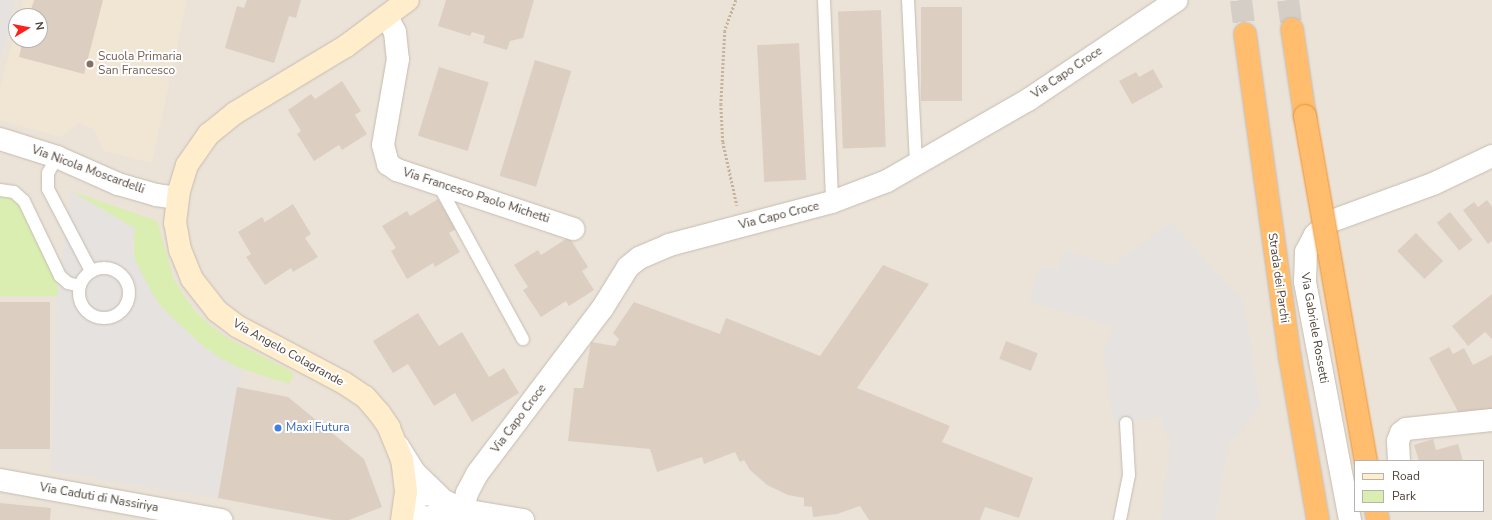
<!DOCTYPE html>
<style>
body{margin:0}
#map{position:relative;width:1492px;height:520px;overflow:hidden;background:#f6f1ea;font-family:"Nunito Sans",sans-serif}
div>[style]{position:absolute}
.residential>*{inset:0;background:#ebe3d8}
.education>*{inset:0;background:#f1e5d3}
.green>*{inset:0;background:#d9eeb0}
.parking>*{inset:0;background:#e5e2df}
.building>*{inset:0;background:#dccfc1;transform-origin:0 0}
.motorway-tunnel>*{height:22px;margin-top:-11px;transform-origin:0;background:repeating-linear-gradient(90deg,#d4cec6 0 22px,transparent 0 33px)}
.path>*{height:2.5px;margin-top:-1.25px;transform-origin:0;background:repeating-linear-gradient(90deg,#c6b29b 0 2px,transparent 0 4px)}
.roads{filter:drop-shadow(0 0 1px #c6bbaf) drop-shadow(0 0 1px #c6bbaf)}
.service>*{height:12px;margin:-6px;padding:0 6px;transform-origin:6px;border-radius:6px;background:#fff}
.service>.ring{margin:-6px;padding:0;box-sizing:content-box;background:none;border:12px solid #fff;border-radius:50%}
.minor>*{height:22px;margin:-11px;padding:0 11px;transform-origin:11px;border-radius:11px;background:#fff}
.tertiary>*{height:22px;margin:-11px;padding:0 11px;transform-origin:11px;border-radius:11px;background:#fff}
.secondary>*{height:22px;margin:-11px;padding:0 11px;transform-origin:11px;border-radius:11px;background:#ffedcc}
.motorway>*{height:22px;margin:-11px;padding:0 11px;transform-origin:11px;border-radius:11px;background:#ffbd6d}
.bridges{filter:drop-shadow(0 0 1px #ec912f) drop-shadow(0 0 1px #ec912f)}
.motorway-bridge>*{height:22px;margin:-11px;padding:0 11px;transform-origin:11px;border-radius:11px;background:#ffbd6d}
.dots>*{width:11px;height:11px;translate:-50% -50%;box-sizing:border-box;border:2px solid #fff;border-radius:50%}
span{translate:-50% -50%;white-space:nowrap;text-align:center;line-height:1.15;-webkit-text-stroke:4px #fff;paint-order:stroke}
.education-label{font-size:12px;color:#785e54}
.left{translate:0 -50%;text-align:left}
.street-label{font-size:12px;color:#4c4137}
.shop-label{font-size:12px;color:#366cbe}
.legend{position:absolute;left:1354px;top:460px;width:130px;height:52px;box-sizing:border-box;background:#fff;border:1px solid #b7b3af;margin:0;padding:5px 7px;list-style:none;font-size:12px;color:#4c4137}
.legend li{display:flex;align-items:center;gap:8px;height:20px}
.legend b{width:20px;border:1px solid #b7b3af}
.north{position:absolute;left:8px;top:8px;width:40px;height:40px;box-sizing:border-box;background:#fff;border:1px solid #b7b3af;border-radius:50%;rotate:80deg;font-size:11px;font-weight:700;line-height:16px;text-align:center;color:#4c4137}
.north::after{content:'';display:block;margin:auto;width:14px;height:18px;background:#ff2119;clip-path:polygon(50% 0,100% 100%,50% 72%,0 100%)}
</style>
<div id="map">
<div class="residential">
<div style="clip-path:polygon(evenodd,0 0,1492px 0,1492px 520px,0 520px,0 0,16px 16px,40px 16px,40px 40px,16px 40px,16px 16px,0 0,1355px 461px,1483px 461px,1483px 511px,1355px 511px,1355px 461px)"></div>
</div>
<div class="education">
<div style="clip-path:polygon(23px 0,187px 0,152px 163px,104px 151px,94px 129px,79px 123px,60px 137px,0 120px,0 88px,16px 27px,16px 40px,40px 40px,40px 16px,19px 16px)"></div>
</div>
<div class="green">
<div style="clip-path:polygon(4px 191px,24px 203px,62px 296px,0 296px,0 193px)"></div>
<div style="clip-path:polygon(71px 191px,157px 221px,174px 280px,194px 310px,212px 327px,231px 340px,294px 373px,289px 384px,228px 364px,194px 339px,172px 319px,150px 292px,134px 258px,134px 234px)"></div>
</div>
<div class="parking">
<div style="clip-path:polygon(0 0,15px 0,0 61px)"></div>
<div style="clip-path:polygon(71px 191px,136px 229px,132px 241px,134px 258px,158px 304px,208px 351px,242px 370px,218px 498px,51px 471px,57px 297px)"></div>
<div style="clip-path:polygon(1171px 222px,1244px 303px,1260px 407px,1228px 446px,1215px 520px,1161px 520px,1170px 445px,1160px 417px,1114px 425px,1103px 352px,1113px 327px,1029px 301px,1040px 265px,1059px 270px,1064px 251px,1113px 265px)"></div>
</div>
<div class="building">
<div style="clip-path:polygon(34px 0,103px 0,84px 74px,19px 57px,23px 40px,40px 40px,40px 16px,29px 16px)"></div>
<div style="clip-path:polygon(247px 0,301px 0,296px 18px,289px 16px,274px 63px,225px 48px,237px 6px,244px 8px)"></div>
<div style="clip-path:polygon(446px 0,534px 0,523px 38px,510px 41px,507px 50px,483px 43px,485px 36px,472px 32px,470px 36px,438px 26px)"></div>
<div style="left:921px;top:7px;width:41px;height:94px"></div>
<div style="left:881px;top:10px;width:137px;height:43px;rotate:88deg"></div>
<div style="left:799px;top:43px;width:137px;height:42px;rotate:87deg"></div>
<div style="left:535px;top:60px;width:38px;height:121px;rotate:17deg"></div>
<div style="left:439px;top:67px;width:52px;height:72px;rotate:17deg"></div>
<div style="clip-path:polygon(1153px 69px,1163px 87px,1132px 104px,1119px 81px,1136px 72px,1139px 77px)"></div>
<div style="clip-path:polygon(342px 81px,361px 111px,355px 115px,367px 134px,342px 150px,339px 145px,314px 161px,297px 134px,301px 131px,288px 110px,311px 94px,315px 99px)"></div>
<div style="clip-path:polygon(438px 199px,456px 229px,449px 233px,460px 252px,435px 267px,433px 263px,407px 279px,391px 251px,396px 248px,382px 226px,407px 211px,410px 216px)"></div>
<div style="clip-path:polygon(1487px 200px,1492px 207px,1492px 241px,1488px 244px,1463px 210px,1474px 202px,1478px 207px)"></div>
<div style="clip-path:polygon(293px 204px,311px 234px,305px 238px,318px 257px,293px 272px,291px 268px,265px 285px,246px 257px,251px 254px,238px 232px,262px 217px,265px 222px)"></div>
<div style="left:1450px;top:212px;width:36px;height:17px;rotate:51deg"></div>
<div style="left:1416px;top:233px;width:39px;height:26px;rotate:46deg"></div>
<div style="clip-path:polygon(569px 237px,588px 267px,582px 271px,594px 290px,569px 306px,566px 301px,541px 317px,523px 290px,528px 287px,514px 265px,538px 250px,541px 255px)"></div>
<div style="clip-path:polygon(883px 265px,929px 284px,857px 388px,950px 426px,942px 442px,1033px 478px,1019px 518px,985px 507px,980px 520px,869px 520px,860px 506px,837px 514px,813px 517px,812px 507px,804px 506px,804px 498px,788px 495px,767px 485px,750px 470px,744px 460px,740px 462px,735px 452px,704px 464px,702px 457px,657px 472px,650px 449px,568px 441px,574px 388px,583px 388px,591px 342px,615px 346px,619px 339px,613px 333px,634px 302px,720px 334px,726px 318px,820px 356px)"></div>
<div style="clip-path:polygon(1492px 294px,1492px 339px,1485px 332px,1468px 346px,1452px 326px)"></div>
<div style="left:0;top:302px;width:50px;height:147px"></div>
<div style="clip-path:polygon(418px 313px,439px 346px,462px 332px,489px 377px,504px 368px,519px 393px,472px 422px,455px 393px,434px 406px,408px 364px,393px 373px,373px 341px)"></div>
<div style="left:1006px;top:341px;width:34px;height:19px;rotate:21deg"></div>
<div style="clip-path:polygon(1449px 347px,1453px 354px,1464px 348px,1473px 365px,1492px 355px,1492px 409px,1482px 415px,1462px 419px,1429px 358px)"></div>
<div style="clip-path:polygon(237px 387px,288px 397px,364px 459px,382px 507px,349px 520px,333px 520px,218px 498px)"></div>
<div style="clip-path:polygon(1433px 439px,1436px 450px,1458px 444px,1463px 461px,1419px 461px,1414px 445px)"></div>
<div style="clip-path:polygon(0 503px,51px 508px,50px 520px,0 520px)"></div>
</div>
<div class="motorway-tunnel">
<div style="left:1241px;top:0;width:34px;rotate:83deg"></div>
<div style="left:1288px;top:0;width:29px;rotate:82deg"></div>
</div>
<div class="path">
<div style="left:736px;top:0;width:33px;rotate:110deg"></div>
<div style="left:725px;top:31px;width:73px;rotate:93.1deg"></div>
<div style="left:721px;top:104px;width:38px;rotate:87deg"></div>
<div style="left:723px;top:142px;width:65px;rotate:77.5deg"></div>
</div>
<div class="roads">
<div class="service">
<div style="left:824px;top:0;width:202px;rotate:87.7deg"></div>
<div style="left:908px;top:0;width:165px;rotate:87.2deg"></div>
<div style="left:57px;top:157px;width:18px;rotate:119deg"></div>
<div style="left:48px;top:173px;width:16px;rotate:90deg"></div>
<div style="left:48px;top:189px;width:93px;rotate:62.3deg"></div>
<div style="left:438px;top:184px;width:177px;rotate:61.3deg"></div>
<div style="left:0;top:190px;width:14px;rotate:8deg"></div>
<div style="left:14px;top:192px;width:13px;rotate:42deg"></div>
<div style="left:24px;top:201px;width:83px;rotate:64.4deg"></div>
<div style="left:60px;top:276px;width:11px;rotate:41deg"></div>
<div style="left:68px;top:283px;width:12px;rotate:14deg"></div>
<div class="ring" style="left:79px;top:268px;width:38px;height:38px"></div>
<div style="left:1120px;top:520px;width:46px;rotate:-78.7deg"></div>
<div style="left:1129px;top:475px;width:52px;rotate:-93.3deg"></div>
</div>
<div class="minor">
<div style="left:387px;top:17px;width:17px;rotate:62deg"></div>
<div style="left:395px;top:32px;width:27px;rotate:84deg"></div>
<div style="left:398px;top:59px;width:87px;rotate:99.9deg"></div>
<div style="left:383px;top:145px;width:20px;rotate:75deg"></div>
<div style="left:388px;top:164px;width:11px;rotate:34deg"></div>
<div style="left:397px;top:170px;width:186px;rotate:18.5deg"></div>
<div style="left:0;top:139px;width:60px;rotate:17.5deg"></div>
<div style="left:57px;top:157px;width:67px;rotate:23.9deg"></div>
<div style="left:118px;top:184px;width:40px;rotate:16deg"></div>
<div style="left:156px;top:195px;width:22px;rotate:8deg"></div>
<div style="left:1399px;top:461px;width:20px;rotate:-93deg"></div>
<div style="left:1398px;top:441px;width:9px;rotate:-69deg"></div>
<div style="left:1401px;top:433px;width:6px;rotate:-39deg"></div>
<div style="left:1406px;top:429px;width:86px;rotate:-6deg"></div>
<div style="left:0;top:480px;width:225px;rotate:10.3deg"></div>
<div style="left:463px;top:510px;width:17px;rotate:-77deg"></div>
<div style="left:467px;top:493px;width:21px;rotate:-62deg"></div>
<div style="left:477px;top:474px;width:207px;rotate:-52.9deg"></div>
<div style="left:602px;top:309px;width:49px;rotate:-58.2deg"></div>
<div style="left:628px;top:267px;width:14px;rotate:-39deg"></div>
<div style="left:639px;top:258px;width:33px;rotate:-23deg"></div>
<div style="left:669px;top:245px;width:169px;rotate:-14.8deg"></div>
<div style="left:832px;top:202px;width:59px;rotate:-20.9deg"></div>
<div style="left:887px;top:181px;width:163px;rotate:-29.9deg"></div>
<div style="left:1028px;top:100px;width:179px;rotate:-33.9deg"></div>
<div style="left:1350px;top:520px;width:243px;rotate:-100.7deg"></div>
<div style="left:1305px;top:281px;width:29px;rotate:-88deg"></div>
<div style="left:1306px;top:252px;width:19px;rotate:-62deg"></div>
<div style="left:1315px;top:235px;width:19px;rotate:-43deg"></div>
<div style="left:1329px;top:222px;width:111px;rotate:-20.1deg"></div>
<div style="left:1433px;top:184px;width:65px;rotate:-25.4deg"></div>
</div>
<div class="tertiary">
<div style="left:398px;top:446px;width:31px;rotate:58deg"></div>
<div style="left:414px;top:472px;width:39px;rotate:44deg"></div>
<div style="left:463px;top:510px;width:38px;rotate:168deg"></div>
<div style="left:426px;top:518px;width:12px;rotate:-160deg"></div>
<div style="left:415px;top:514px;width:13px;rotate:-135deg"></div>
<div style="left:406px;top:505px;width:13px;rotate:-45deg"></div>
<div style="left:415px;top:496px;width:15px;rotate:-8deg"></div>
<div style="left:430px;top:494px;width:37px;rotate:26deg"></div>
<div style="left:463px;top:510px;width:61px;rotate:9.5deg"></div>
</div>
<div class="secondary">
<div style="left:402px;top:520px;width:29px;rotate:-82deg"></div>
<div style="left:406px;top:491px;width:31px;rotate:-97deg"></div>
<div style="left:402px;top:460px;width:35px;rotate:-112deg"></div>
<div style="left:389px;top:427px;width:16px;rotate:-125deg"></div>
<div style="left:380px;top:414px;width:23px;rotate:-131deg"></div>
<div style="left:365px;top:397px;width:25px;rotate:-146deg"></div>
<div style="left:344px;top:383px;width:121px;rotate:-152deg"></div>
<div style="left:237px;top:326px;width:25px;rotate:-143deg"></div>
<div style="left:217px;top:311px;width:41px;rotate:-128deg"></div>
<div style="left:192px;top:279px;width:31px;rotate:-112deg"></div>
<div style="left:180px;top:250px;width:27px;rotate:-100deg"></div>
<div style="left:175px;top:223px;width:32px;rotate:-83deg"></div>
<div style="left:179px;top:191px;width:27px;rotate:-73deg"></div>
<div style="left:187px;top:165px;width:38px;rotate:-55deg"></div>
<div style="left:209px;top:134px;width:33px;rotate:-39deg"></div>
<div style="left:235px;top:113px;width:130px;rotate:-31.1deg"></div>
<div style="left:346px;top:46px;width:77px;rotate:-36.6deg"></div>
</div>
<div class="motorway">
<div style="left:1292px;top:29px;width:88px;rotate:81.5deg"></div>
<div style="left:1245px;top:34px;width:327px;rotate:82.1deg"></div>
<div style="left:1290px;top:358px;width:164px;rotate:80.2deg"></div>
<div style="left:1376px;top:511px;width:9px;rotate:77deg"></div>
</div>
</div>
<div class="bridges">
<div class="motorway-bridge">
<div style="left:1305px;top:116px;width:350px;rotate:80deg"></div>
</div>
</div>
<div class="dots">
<div style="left:90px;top:64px;background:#8d6e63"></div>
<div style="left:278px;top:428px;background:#3f7fe0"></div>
</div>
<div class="education-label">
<span class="left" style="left:98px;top:64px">Scuola Primaria<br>San Francesco</span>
</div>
<div class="street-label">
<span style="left:1067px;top:73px;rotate:-34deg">Via Capo Croce</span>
<span style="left:88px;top:170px;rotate:20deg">Via Nicola Moscardelli</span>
<span style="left:476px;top:196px;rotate:18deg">Via Francesco Paolo Michetti</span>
<span style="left:779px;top:216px;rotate:-14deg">Via Capo Croce</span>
<span style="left:1278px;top:278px;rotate:82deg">Strada dei Parchi</span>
<span style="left:1314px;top:328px;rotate:80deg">Via Gabriele Rossetti</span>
<span style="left:288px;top:353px;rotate:29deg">Via Angelo Colagrande</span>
<span style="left:519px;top:419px;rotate:-53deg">Via Capo Croce</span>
<span style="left:99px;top:498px;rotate:10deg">Via Caduti di Nassiriya</span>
</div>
<div class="shop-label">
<span class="left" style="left:286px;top:428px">Maxi Futura</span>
</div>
<ul class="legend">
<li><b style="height:5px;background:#ffedcc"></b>Road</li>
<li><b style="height:11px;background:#d9eeb0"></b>Park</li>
</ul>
<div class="north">N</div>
</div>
